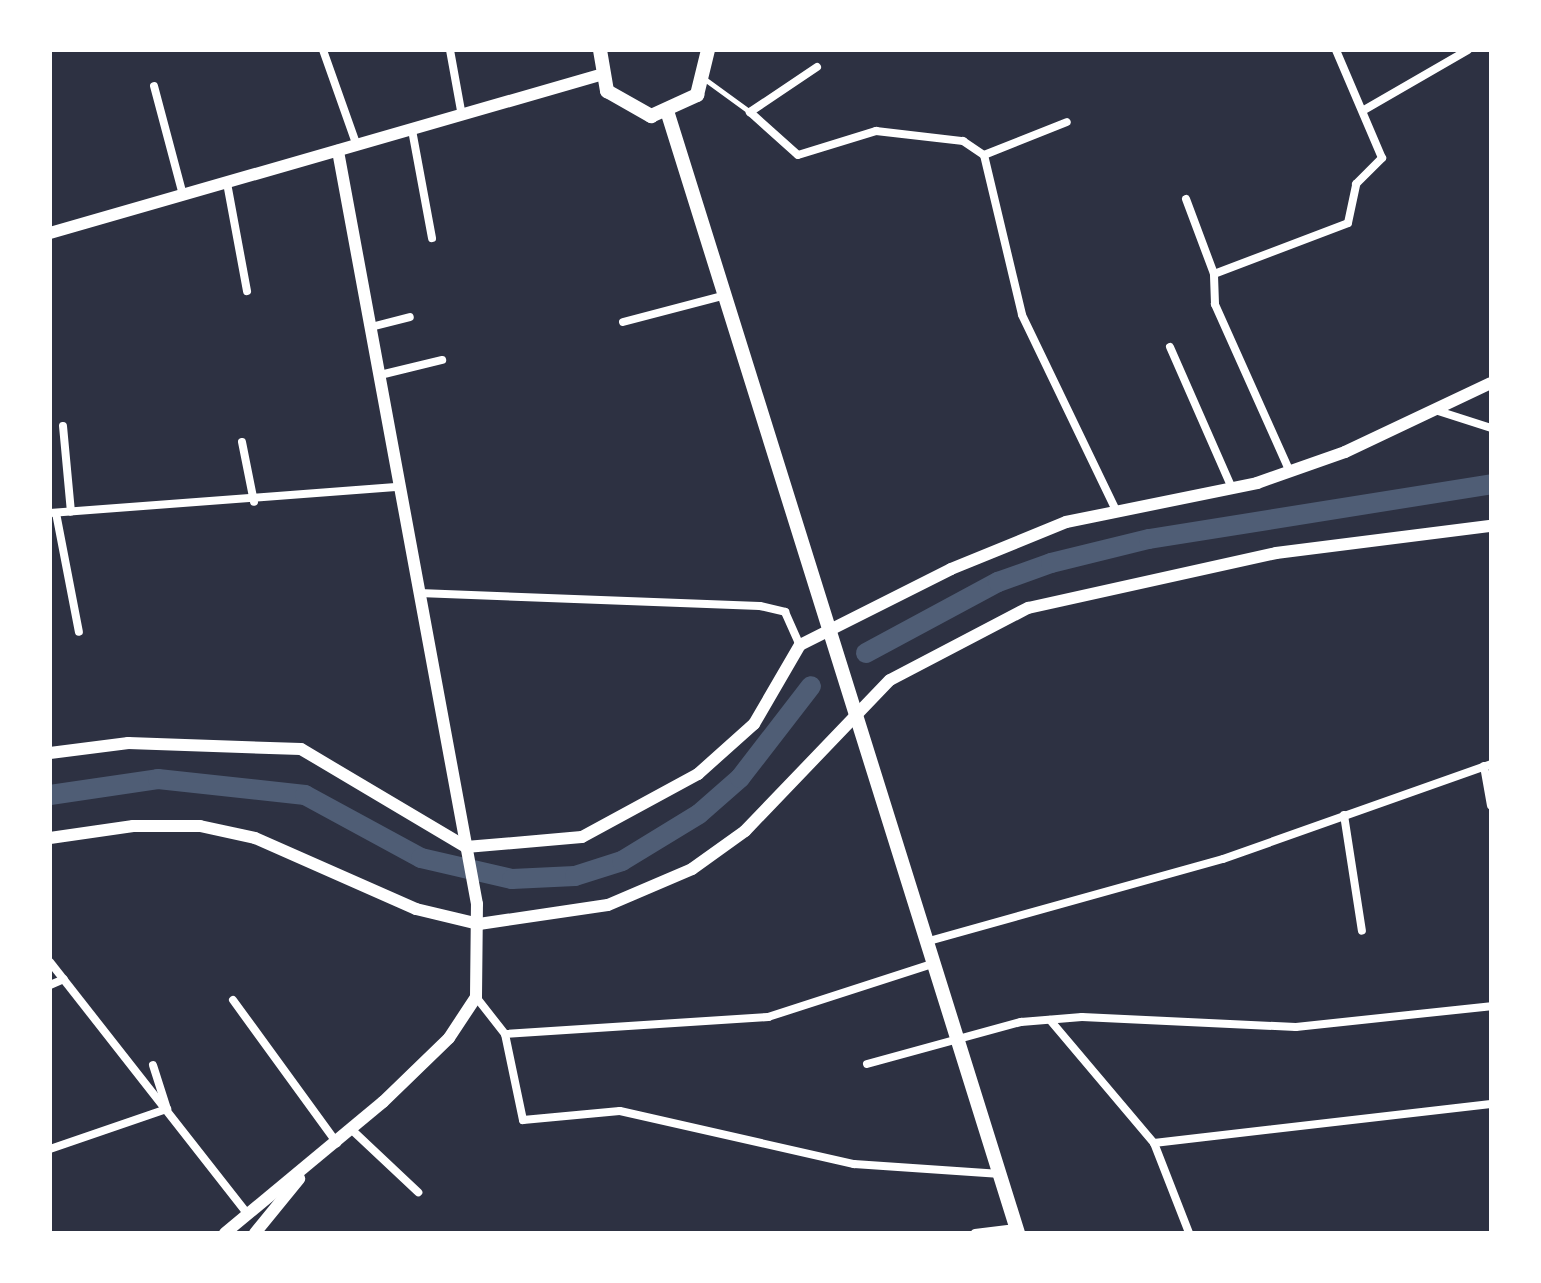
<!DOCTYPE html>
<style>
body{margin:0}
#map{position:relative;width:1541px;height:1283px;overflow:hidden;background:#2d3142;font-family:Lato,sans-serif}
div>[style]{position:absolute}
.canal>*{height:20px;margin:-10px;padding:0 10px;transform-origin:10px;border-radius:10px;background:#4f5d75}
.service>*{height:5px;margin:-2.5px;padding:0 2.5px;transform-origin:2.5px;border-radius:2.5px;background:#fff}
.minor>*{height:8px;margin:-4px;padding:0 4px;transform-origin:4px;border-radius:4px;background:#fff}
.tertiary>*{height:12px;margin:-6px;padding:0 6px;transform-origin:6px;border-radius:6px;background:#fff}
.secondary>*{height:14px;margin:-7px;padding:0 7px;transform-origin:7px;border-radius:7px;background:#fff}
span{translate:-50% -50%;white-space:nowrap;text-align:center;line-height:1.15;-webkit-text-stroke:6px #fff;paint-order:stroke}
.frame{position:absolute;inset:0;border:52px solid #fff;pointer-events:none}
</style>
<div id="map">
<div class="canal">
<div style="left:866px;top:653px;width:150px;rotate:-28.3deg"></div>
<div style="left:998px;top:582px;width:56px;rotate:-19.7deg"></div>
<div style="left:1051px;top:563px;width:101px;rotate:-13.8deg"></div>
<div style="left:1149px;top:539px;width:346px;rotate:-9.1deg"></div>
<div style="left:50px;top:795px;width:109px;rotate:-8.4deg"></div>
<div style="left:158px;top:779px;width:148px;rotate:6.2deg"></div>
<div style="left:305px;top:795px;width:132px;rotate:28.5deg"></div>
<div style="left:421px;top:858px;width:93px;rotate:13deg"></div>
<div style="left:512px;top:879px;width:63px;rotate:-2.7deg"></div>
<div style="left:575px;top:876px;width:49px;rotate:-17.7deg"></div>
<div style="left:622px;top:861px;width:90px;rotate:-31.4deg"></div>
<div style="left:699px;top:814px;width:55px;rotate:-41.3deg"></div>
<div style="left:740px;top:778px;width:116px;rotate:-52.3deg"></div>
</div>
<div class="service">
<div style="left:706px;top:80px;width:54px;rotate:36deg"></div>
</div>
<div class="minor">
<div style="left:323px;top:50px;width:102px;rotate:70.5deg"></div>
<div style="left:450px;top:50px;width:67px;rotate:79.7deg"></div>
<div style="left:817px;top:67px;width:81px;rotate:146.1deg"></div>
<div style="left:750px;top:112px;width:64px;rotate:41.9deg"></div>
<div style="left:798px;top:155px;width:82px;rotate:-17.1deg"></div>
<div style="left:876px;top:131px;width:88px;rotate:6.6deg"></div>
<div style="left:963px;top:141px;width:25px;rotate:34deg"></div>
<div style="left:984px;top:155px;width:164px;rotate:76.6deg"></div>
<div style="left:1022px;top:315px;width:219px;rotate:64.3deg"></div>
<div style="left:154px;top:86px;width:113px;rotate:75.1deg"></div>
<div style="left:1364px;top:110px;width:120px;rotate:-30deg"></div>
<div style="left:412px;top:130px;width:110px;rotate:79.5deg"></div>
<div style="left:984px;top:155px;width:89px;rotate:-21.7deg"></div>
<div style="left:227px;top:183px;width:110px;rotate:79.5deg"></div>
<div style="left:1186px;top:199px;width:80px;rotate:69.5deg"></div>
<div style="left:623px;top:322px;width:106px;rotate:-14.7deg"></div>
<div style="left:371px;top:327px;width:40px;rotate:-14.4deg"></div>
<div style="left:1170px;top:347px;width:154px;rotate:66.3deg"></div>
<div style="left:380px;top:375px;width:64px;rotate:-13.6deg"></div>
<div style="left:1435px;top:410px;width:59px;rotate:17.8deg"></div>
<div style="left:63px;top:426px;width:86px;rotate:84.7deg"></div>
<div style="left:242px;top:442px;width:61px;rotate:78.7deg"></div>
<div style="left:1290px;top:472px;width:184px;rotate:-114.1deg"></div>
<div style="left:1215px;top:304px;width:30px;rotate:-92deg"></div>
<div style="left:1214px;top:274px;width:143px;rotate:-20.8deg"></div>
<div style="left:1348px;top:223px;width:40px;rotate:-78deg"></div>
<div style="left:1356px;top:184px;width:37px;rotate:-45deg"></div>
<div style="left:1382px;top:158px;width:117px;rotate:-113.1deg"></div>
<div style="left:50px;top:513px;width:350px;rotate:-4.3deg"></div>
<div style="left:56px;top:513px;width:121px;rotate:79.1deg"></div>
<div style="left:419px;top:593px;width:341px;rotate:2.2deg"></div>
<div style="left:760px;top:606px;width:26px;rotate:13deg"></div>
<div style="left:785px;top:612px;width:36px;rotate:66deg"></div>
<div style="left:1484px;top:766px;width:40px;rotate:80deg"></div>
<div style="left:1344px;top:815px;width:117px;rotate:81.2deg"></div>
<div style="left:929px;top:941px;width:305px;rotate:-15.6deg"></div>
<div style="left:1223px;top:859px;width:284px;rotate:-19.5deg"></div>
<div style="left:50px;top:962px;width:318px;rotate:51.9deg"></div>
<div style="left:50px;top:985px;width:15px;rotate:-23deg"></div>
<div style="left:476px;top:997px;width:47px;rotate:51.9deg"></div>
<div style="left:505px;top:1034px;width:88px;rotate:78.2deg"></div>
<div style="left:523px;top:1120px;width:97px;rotate:-5.3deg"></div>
<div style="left:620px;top:1111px;width:240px;rotate:12.8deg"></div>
<div style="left:854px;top:1164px;width:147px;rotate:3.9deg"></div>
<div style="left:233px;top:1000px;width:177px;rotate:54deg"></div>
<div style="left:1050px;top:1020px;width:161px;rotate:49.8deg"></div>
<div style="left:1154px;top:1143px;width:97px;rotate:68.7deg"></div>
<div style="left:505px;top:1034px;width:264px;rotate:-3.7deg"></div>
<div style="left:768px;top:1017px;width:176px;rotate:-17.9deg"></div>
<div style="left:867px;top:1064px;width:160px;rotate:-15.3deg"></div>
<div style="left:1021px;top:1022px;width:61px;rotate:-4.7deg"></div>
<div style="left:1082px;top:1017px;width:214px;rotate:2.7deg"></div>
<div style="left:1296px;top:1027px;width:196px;rotate:-6.1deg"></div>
<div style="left:352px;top:1130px;width:91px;rotate:43.2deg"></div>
<div style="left:1154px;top:1143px;width:339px;rotate:-6.6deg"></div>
<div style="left:50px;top:1149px;width:124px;rotate:-18.9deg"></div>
<div style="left:167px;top:1109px;width:46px;rotate:-107.7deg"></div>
<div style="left:975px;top:1233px;width:41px;rotate:-7deg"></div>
</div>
<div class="tertiary">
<div style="left:50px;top:233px;width:572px;rotate:-16.03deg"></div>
<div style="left:50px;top:753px;width:79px;rotate:-7.3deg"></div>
<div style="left:128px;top:743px;width:173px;rotate:2deg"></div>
<div style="left:301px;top:749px;width:192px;rotate:30.7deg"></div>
<div style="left:466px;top:847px;width:116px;rotate:-4.9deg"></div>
<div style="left:582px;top:837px;width:132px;rotate:-28.5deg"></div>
<div style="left:698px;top:774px;width:75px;rotate:-41.8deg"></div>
<div style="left:754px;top:724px;width:91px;rotate:-59.8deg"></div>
<div style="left:800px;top:645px;width:169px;rotate:-26.7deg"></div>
<div style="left:951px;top:569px;width:124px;rotate:-22.2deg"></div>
<div style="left:1066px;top:522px;width:195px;rotate:-11.5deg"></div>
<div style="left:1257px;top:483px;width:93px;rotate:-19.4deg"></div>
<div style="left:1345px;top:452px;width:161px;rotate:-25.3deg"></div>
<div style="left:50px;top:838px;width:84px;rotate:-8.2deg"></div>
<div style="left:133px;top:826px;width:67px"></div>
<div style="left:200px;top:826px;width:56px;rotate:12.3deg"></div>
<div style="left:255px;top:838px;width:176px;rotate:23.8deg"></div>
<div style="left:416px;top:909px;width:65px;rotate:13.4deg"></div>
<div style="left:479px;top:924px;width:130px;rotate:-8.4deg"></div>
<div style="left:608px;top:905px;width:91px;rotate:-23.2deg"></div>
<div style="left:692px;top:869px;width:65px;rotate:-35.6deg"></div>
<div style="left:745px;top:831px;width:209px;rotate:-46.2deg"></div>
<div style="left:890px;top:680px;width:156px;rotate:-27.6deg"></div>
<div style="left:1028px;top:608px;width:254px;rotate:-12.5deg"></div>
<div style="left:1276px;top:553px;width:217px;rotate:-7.2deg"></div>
<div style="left:225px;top:1233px;width:205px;rotate:-39.7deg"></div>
<div style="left:383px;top:1102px;width:92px;rotate:-44.1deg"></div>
<div style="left:449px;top:1038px;width:49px;rotate:-56.6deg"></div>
<div style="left:476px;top:997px;width:93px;rotate:-89.4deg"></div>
<div style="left:477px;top:904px;width:766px;rotate:-100.46deg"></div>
<div style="left:255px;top:1233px;width:70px;rotate:-50.8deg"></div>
</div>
<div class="secondary">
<div style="left:600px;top:50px;width:42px;rotate:80.3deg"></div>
<div style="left:607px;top:91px;width:51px;rotate:29.6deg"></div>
<div style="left:651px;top:116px;width:51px;rotate:-24.5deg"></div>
<div style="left:697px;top:95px;width:46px;rotate:-76.3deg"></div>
<div style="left:668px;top:114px;width:1172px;rotate:72.63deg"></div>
</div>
<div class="frame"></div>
</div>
